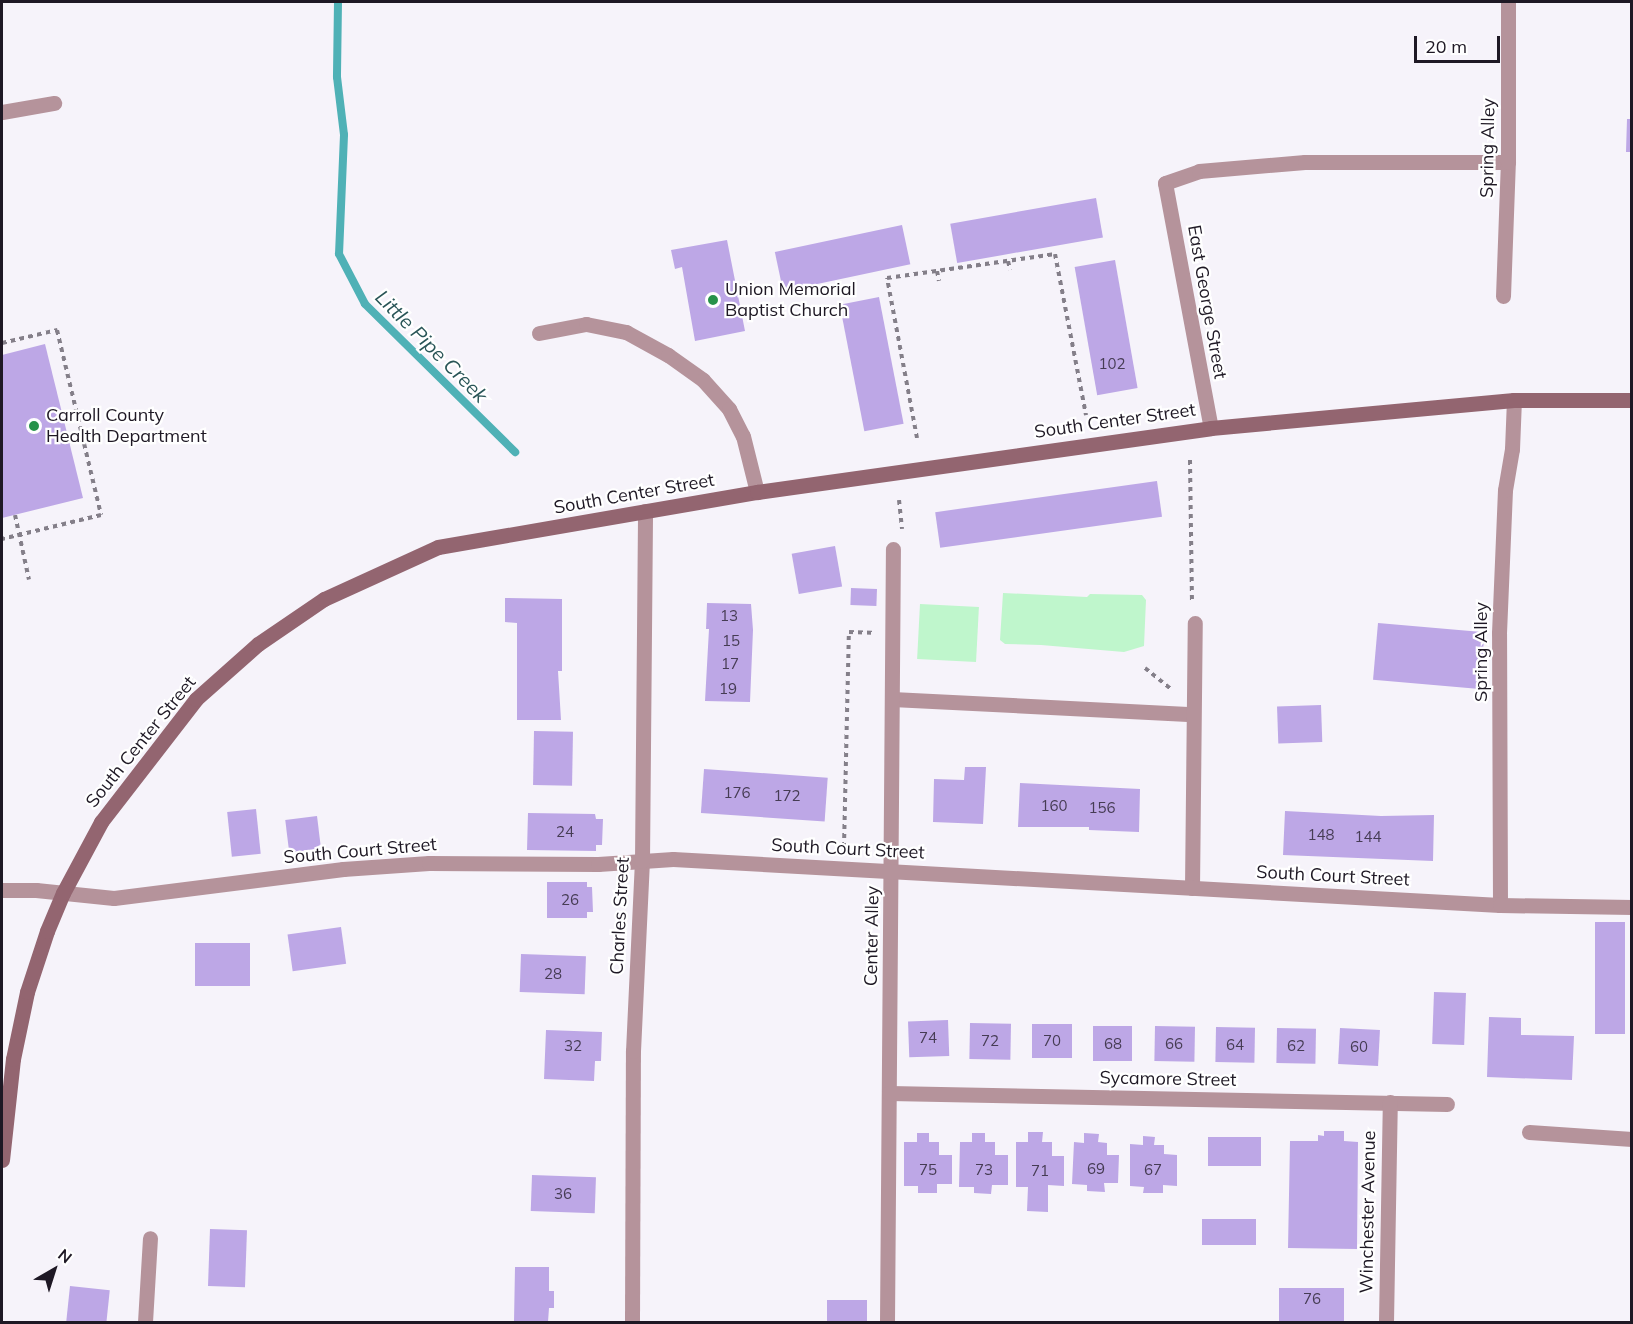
<!DOCTYPE html>
<style>
body{margin:0}
#map{position:relative;width:1633px;height:1324px;overflow:hidden;background:#f6f3fa;font-family:Mulish,sans-serif}
div>[style]{position:absolute}
.green>*{inset:0;background:#bff6cc;transform-origin:0 0}
.stream>*{height:8px;margin:-4px;padding:0 4px;transform-origin:4px;border-radius:4px;background:#4fb1b6}
.building>*{inset:0;background:#bda7e6;transform-origin:0 0}
.path>*{height:4px;margin-top:-2px;transform-origin:0;background:repeating-linear-gradient(90deg,#847f89 0 4.5px,transparent 0 9px)}
.lane>*{height:15px;margin:-7.5px;padding:0 7.5px;transform-origin:7.5px;border-radius:7.5px;background:#b5939b}
.street>*{height:15px;margin:-7.5px;padding:0 7.5px;transform-origin:7.5px;border-radius:7.5px;background:#b5939b}
.secondary>*{height:15px;margin:-7.5px;padding:0 7.5px;transform-origin:7.5px;border-radius:7.5px;background:#936570}
.dots>*{width:16px;height:16px;translate:-50% -50%;box-sizing:border-box;border:3px solid #fff;border-radius:50%}
span{translate:-50% -50%;white-space:nowrap;text-align:center;line-height:1.15;-webkit-text-stroke:4.5px #fff;paint-order:stroke}
.number-label{font-size:15px;color:#463c54}
.number-label span{-webkit-text-stroke-width:0}
.street-label{font-size:18px;color:#1e1824}
.poi-label{font-size:18px;color:#1e1824}
.left{translate:0 -50%;text-align:left}
.water-label{font-size:20px;color:#295557;font-style:italic}
.frame{position:absolute;inset:0;border:3px solid #1e1824;pointer-events:none}
.north{position:absolute;left:24px;top:1240px;width:60px;height:60px;-webkit-text-stroke:4px #fff;paint-order:stroke;rotate:39deg;font-size:16px;font-weight:700;line-height:24px;text-align:center;color:#1e1824}
.north::after{content:'';display:block;margin:auto;width:21px;height:27px;background:#1e1824;clip-path:polygon(50% 0,100% 100%,50% 72%,0 100%)}
.scale{position:absolute;left:1414px;top:36px;width:86px;height:27px;box-sizing:border-box;border:3px solid #1e1824;border-top:0;padding-left:8px;font-size:18px;line-height:21px;white-space:nowrap;color:#1e1824;-webkit-text-stroke:4px #fff;paint-order:stroke}
</style>
<div id="map">
<div class="green">
<div style="clip-path:polygon(1003px 593px,1087px 597px,1090px 594px,1142px 595px,1146px 600px,1144px 646px,1124px 652px,1041px 645px,1005px 644px,1000px 640px)"></div>
<div style="left:920px;top:604px;width:59px;height:55px;rotate:3deg"></div>
</div>
<div class="stream">
<div style="left:338px;top:2px;width:75px;rotate:90.8deg"></div>
<div style="left:337px;top:77px;width:58px;rotate:83.1deg"></div>
<div style="left:344px;top:135px;width:119px;rotate:92.4deg"></div>
<div style="left:339px;top:254px;width:56px;rotate:62.5deg"></div>
<div style="left:365px;top:304px;width:211px;rotate:44.6deg"></div>
</div>
<div class="building">
<div style="clip-path:polygon(1627px 119px,1632px 119px,1632px 152px,1626px 152px)"></div>
<div style="left:1096px;top:198px;width:40px;height:148px;rotate:80deg"></div>
<div style="left:902px;top:225px;width:40px;height:130px;rotate:78deg"></div>
<div style="clip-path:polygon(727px 240px,745px 331px,695px 341px,682px 267px,675px 269px,671px 250px)"></div>
<div style="left:1115px;top:260px;width:130px;height:41px;rotate:80deg"></div>
<div style="left:879px;top:297px;width:129px;height:40px;rotate:79deg"></div>
<div style="clip-path:polygon(45px 344px,83px 498px,2px 518px,2px 355px)"></div>
<div style="left:1157px;top:481px;width:36px;height:224px;rotate:82deg"></div>
<div style="left:835px;top:546px;width:41px;height:44px;rotate:80deg"></div>
<div style="left:851px;top:588px;width:26px;height:17px;rotate:2deg"></div>
<div style="clip-path:polygon(505px 598px,562px 599px,562px 671px,558px 671px,561px 720px,517px 720px,517px 623px,505px 622px)"></div>
<div style="clip-path:polygon(707px 603px,751px 604px,753px 630px,750px 702px,705px 701px,709px 629px,706px 629px)"></div>
<div style="left:1378px;top:623px;width:107px;height:57px;rotate:5deg"></div>
<div style="left:1321px;top:705px;width:37px;height:44px;rotate:88deg"></div>
<div style="left:534px;top:731px;width:39px;height:54px;rotate:1deg"></div>
<div style="clip-path:polygon(965px 767px,986px 767px,983px 824px,933px 822px,934px 779px,964px 780px)"></div>
<div style="left:704px;top:769px;width:124px;height:44px;rotate:4deg"></div>
<div style="clip-path:polygon(1020px 783px,1140px 789px,1139px 832px,1089px 830px,1089px 827px,1018px 827px)"></div>
<div style="left:256px;top:809px;width:45px;height:29px;rotate:84deg"></div>
<div style="clip-path:polygon(1285px 811px,1381px 816px,1434px 815px,1433px 861px,1283px 855px)"></div>
<div style="clip-path:polygon(528px 813px,595px 814px,596px 819px,603px 819px,602px 845px,596px 845px,596px 851px,527px 850px)"></div>
<div style="left:317px;top:816px;width:33px;height:32px;rotate:83deg"></div>
<div style="clip-path:polygon(547px 882px,587px 882px,587px 887px,592px 887px,593px 912px,587px 912px,587px 918px,547px 918px)"></div>
<div style="left:1595px;top:922px;width:30px;height:112px"></div>
<div style="left:341px;top:927px;width:37px;height:54px;rotate:82deg"></div>
<div style="left:195px;top:943px;width:55px;height:43px"></div>
<div style="left:521px;top:954px;width:65px;height:38px;rotate:2deg"></div>
<div style="left:1434px;top:992px;width:32px;height:52px;rotate:2deg"></div>
<div style="clip-path:polygon(1489px 1017px,1521px 1018px,1521px 1035px,1574px 1036px,1572px 1080px,1487px 1077px)"></div>
<div style="left:948px;top:1020px;width:36px;height:40px;rotate:88deg"></div>
<div style="left:970px;top:1023px;width:41px;height:36px;rotate:1deg"></div>
<div style="left:1032px;top:1024px;width:40px;height:34px"></div>
<div style="left:1093px;top:1026px;width:39px;height:35px"></div>
<div style="left:1155px;top:1026px;width:40px;height:35px;rotate:1deg"></div>
<div style="left:1216px;top:1027px;width:39px;height:35px;rotate:1deg"></div>
<div style="left:1277px;top:1028px;width:39px;height:35px;rotate:1deg"></div>
<div style="left:1340px;top:1028px;width:40px;height:36px;rotate:3deg"></div>
<div style="clip-path:polygon(546px 1030px,602px 1032px,601px 1061px,595px 1061px,594px 1081px,544px 1079px)"></div>
<div style="clip-path:polygon(1324px 1131px,1344px 1131px,1344px 1141px,1358px 1142px,1357px 1249px,1288px 1248px,1290px 1141px,1318px 1141px,1318px 1135px,1324px 1136px)"></div>
<div style="clip-path:polygon(1028px 1132px,1043px 1132px,1042px 1142px,1052px 1142px,1052px 1156px,1064px 1156px,1064px 1186px,1048px 1185px,1048px 1212px,1027px 1211px,1028px 1187px,1016px 1187px,1016px 1142px,1028px 1142px)"></div>
<div style="clip-path:polygon(917px 1133px,929px 1133px,929px 1142px,939px 1142px,939px 1155px,952px 1155px,952px 1184px,937px 1184px,937px 1193px,918px 1193px,918px 1186px,904px 1186px,904px 1142px,917px 1142px)"></div>
<div style="clip-path:polygon(972px 1133px,985px 1133px,985px 1142px,995px 1142px,995px 1155px,1008px 1155px,1008px 1185px,992px 1185px,991px 1194px,974px 1193px,974px 1187px,959px 1187px,960px 1142px,972px 1142px)"></div>
<div style="clip-path:polygon(1084px 1133px,1099px 1134px,1098px 1142px,1107px 1143px,1107px 1155px,1119px 1155px,1118px 1183px,1104px 1183px,1105px 1192px,1087px 1191px,1087px 1185px,1072px 1184px,1074px 1142px,1084px 1143px)"></div>
<div style="clip-path:polygon(1143px 1136px,1155px 1137px,1154px 1145px,1164px 1145px,1164px 1154px,1177px 1155px,1177px 1186px,1163px 1185px,1163px 1193px,1143px 1193px,1144px 1187px,1130px 1186px,1130px 1144px,1143px 1145px)"></div>
<div style="left:1208px;top:1137px;width:53px;height:29px"></div>
<div style="left:532px;top:1175px;width:64px;height:36px;rotate:2deg"></div>
<div style="left:1202px;top:1219px;width:54px;height:26px"></div>
<div style="left:210px;top:1229px;width:37px;height:57px;rotate:2deg"></div>
<div style="clip-path:polygon(515px 1267px,549px 1267px,549px 1291px,554px 1291px,554px 1308px,549px 1308px,548px 1322px,514px 1322px)"></div>
<div style="left:70px;top:1286px;width:40px;height:36px;rotate:6deg"></div>
<div style="left:1279px;top:1288px;width:65px;height:34px"></div>
<div style="left:827px;top:1300px;width:40px;height:22px"></div>
</div>
<div class="path">
<div style="left:1008px;top:261px;width:9px;rotate:77deg"></div>
<div style="left:937px;top:271px;width:10px;rotate:79deg"></div>
<div style="left:2px;top:343px;width:57px;rotate:-13.3deg"></div>
<div style="left:57px;top:330px;width:190px;rotate:76.6deg"></div>
<div style="left:101px;top:515px;width:102px;rotate:166.4deg"></div>
<div style="left:917px;top:438px;width:163px;rotate:-100.6deg"></div>
<div style="left:887px;top:278px;width:170px;rotate:-8.1deg"></div>
<div style="left:1055px;top:254px;width:164px;rotate:79.1deg"></div>
<div style="left:1190px;top:460px;width:142px;rotate:89.2deg"></div>
<div style="left:899px;top:500px;width:29px;rotate:84deg"></div>
<div style="left:15px;top:515px;width:66px;rotate:77.8deg"></div>
<div style="left:1145px;top:668px;width:35px;rotate:39deg"></div>
<div style="left:844px;top:847px;width:215px;rotate:-88.7deg"></div>
<div style="left:849px;top:632px;width:23px;rotate:2deg"></div>
</div>
<div class="lane">
<div style="left:2px;top:112px;width:53px;rotate:-9.8deg"></div>
<div style="left:1165px;top:183px;width:36px;rotate:-19deg"></div>
<div style="left:1199px;top:171px;width:106px;rotate:-4.9deg"></div>
<div style="left:1305px;top:162px;width:203px"></div>
<div style="left:1503px;top:296px;width:134px;rotate:-87.9deg"></div>
<div style="left:1508px;top:162px;width:160px;rotate:-90deg"></div>
<div style="left:539px;top:333px;width:48px;rotate:-10.8deg"></div>
<div style="left:586px;top:324px;width:41px;rotate:11.3deg"></div>
<div style="left:626px;top:332px;width:48px;rotate:28.7deg"></div>
<div style="left:668px;top:355px;width:43px;rotate:35.5deg"></div>
<div style="left:703px;top:380px;width:39px;rotate:48deg"></div>
<div style="left:729px;top:409px;width:30px;rotate:63deg"></div>
<div style="left:743px;top:436px;width:58px;rotate:76deg"></div>
<div style="left:892px;top:699px;width:301px;rotate:2.9deg"></div>
<div style="left:1192px;top:888px;width:265px;rotate:-89.4deg"></div>
<div style="left:1500px;top:905px;width:272px;rotate:-90.2deg"></div>
<div style="left:1499px;top:633px;width:143px;rotate:-87.6deg"></div>
<div style="left:1505px;top:490px;width:42px;rotate:-80.3deg"></div>
<div style="left:1512px;top:449px;width:49px;rotate:-87.7deg"></div>
<div style="left:145px;top:1322px;width:84px;rotate:-86.6deg"></div>
<div style="left:887px;top:1322px;width:773px;rotate:-89.56deg"></div>
</div>
<div class="street">
<div style="left:1165px;top:183px;width:249px;rotate:79.4deg"></div>
<div style="left:2px;top:890px;width:34px"></div>
<div style="left:36px;top:890px;width:78px;rotate:5.9deg"></div>
<div style="left:114px;top:898px;width:231px;rotate:-7.2deg"></div>
<div style="left:343px;top:869px;width:86px;rotate:-4deg"></div>
<div style="left:429px;top:863px;width:169px;rotate:0.3deg"></div>
<div style="left:598px;top:864px;width:75px;rotate:-3.8deg"></div>
<div style="left:673px;top:859px;width:828px;rotate:3.18deg"></div>
<div style="left:1500px;top:905px;width:132px;rotate:0.9deg"></div>
<div style="left:889px;top:1093px;width:558px;rotate:1.13deg"></div>
<div style="left:1529px;top:1132px;width:103px;rotate:3.9deg"></div>
<div style="left:632px;top:1322px;width:271px;rotate:-89.8deg"></div>
<div style="left:633px;top:1051px;width:190px;rotate:-87.3deg"></div>
<div style="left:642px;top:861px;width:350px;rotate:-89.5deg"></div>
<div style="left:1386px;top:1322px;width:220px;rotate:-89deg"></div>
</div>
<div class="secondary">
<div style="left:2px;top:1160px;width:102px;rotate:-83.8deg"></div>
<div style="left:13px;top:1059px;width:68px;rotate:-78.2deg"></div>
<div style="left:27px;top:992px;width:64px;rotate:-71.8deg"></div>
<div style="left:47px;top:931px;width:41px;rotate:-67.2deg"></div>
<div style="left:63px;top:893px;width:81px;rotate:-61.8deg"></div>
<div style="left:101px;top:822px;width:155px;rotate:-52.3deg"></div>
<div style="left:196px;top:699px;width:83px;rotate:-41.6deg"></div>
<div style="left:258px;top:644px;width:80px;rotate:-34.3deg"></div>
<div style="left:324px;top:599px;width:125px;rotate:-24.5deg"></div>
<div style="left:438px;top:547px;width:324px;rotate:-9.8deg"></div>
<div style="left:757px;top:492px;width:458px;rotate:-8deg"></div>
<div style="left:1211px;top:428px;width:304px;rotate:-5.3deg"></div>
<div style="left:1514px;top:400px;width:118px"></div>
</div>
<div class="dots">
<div style="left:713px;top:300px;background:#27924a"></div>
<div style="left:34px;top:426px;background:#27924a"></div>
</div>
<div class="number-label">
<span style="left:1112px;top:364px">102</span>
<span style="left:729px;top:616px">13</span>
<span style="left:731px;top:641px">15</span>
<span style="left:730px;top:664px">17</span>
<span style="left:728px;top:689px">19</span>
<span style="left:737px;top:793px">176</span>
<span style="left:787px;top:796px">172</span>
<span style="left:1054px;top:806px">160</span>
<span style="left:1102px;top:808px">156</span>
<span style="left:565px;top:832px">24</span>
<span style="left:1321px;top:835px">148</span>
<span style="left:1368px;top:837px">144</span>
<span style="left:570px;top:900px">26</span>
<span style="left:553px;top:974px">28</span>
<span style="left:928px;top:1038px">74</span>
<span style="left:990px;top:1041px">72</span>
<span style="left:1052px;top:1041px">70</span>
<span style="left:1113px;top:1044px">68</span>
<span style="left:1174px;top:1044px">66</span>
<span style="left:1235px;top:1045px">64</span>
<span style="left:573px;top:1046px">32</span>
<span style="left:1296px;top:1046px">62</span>
<span style="left:1359px;top:1047px">60</span>
<span style="left:1096px;top:1169px">69</span>
<span style="left:928px;top:1170px">75</span>
<span style="left:984px;top:1170px">73</span>
<span style="left:1153px;top:1170px">67</span>
<span style="left:1040px;top:1171px">71</span>
<span style="left:563px;top:1194px">36</span>
<span style="left:1312px;top:1299px">76</span>
</div>
<div class="street-label">
<span style="left:1488px;top:148px;rotate:-89deg">Spring Alley</span>
<span style="left:1207px;top:302px;rotate:80deg">East George Street</span>
<span style="left:1115px;top:421px;rotate:-8deg">South Center Street</span>
<span style="left:634px;top:494px;rotate:-10deg">South Center Street</span>
<span style="left:1481px;top:652px;rotate:-90deg">Spring Alley</span>
<span style="left:141px;top:742px;rotate:-51deg">South Center Street</span>
<span style="left:848px;top:849px;rotate:3deg">South Court Street</span>
<span style="left:360px;top:851px;rotate:-5deg">South Court Street</span>
<span style="left:1333px;top:876px;rotate:3deg">South Court Street</span>
<span style="left:620px;top:916px;rotate:-87deg">Charles Street</span>
<span style="left:872px;top:936px;rotate:-89deg">Center Alley</span>
<span style="left:1168px;top:1079px;rotate:1deg">Sycamore Street</span>
<span style="left:1368px;top:1212px;rotate:-89deg">Winchester Avenue</span>
</div>
<div class="poi-label">
<span class="left" style="left:725px;top:300px">Union Memorial<br>Baptist Church</span>
<span class="left" style="left:46px;top:426px">Carroll County<br>Health Department</span>
</div>
<div class="water-label">
<span style="left:432px;top:346px;rotate:45deg">Little Pipe Creek</span>
</div>
<div class="frame"></div>
<div class="north">N</div>
<div class="scale">20 m</div>
</div>
